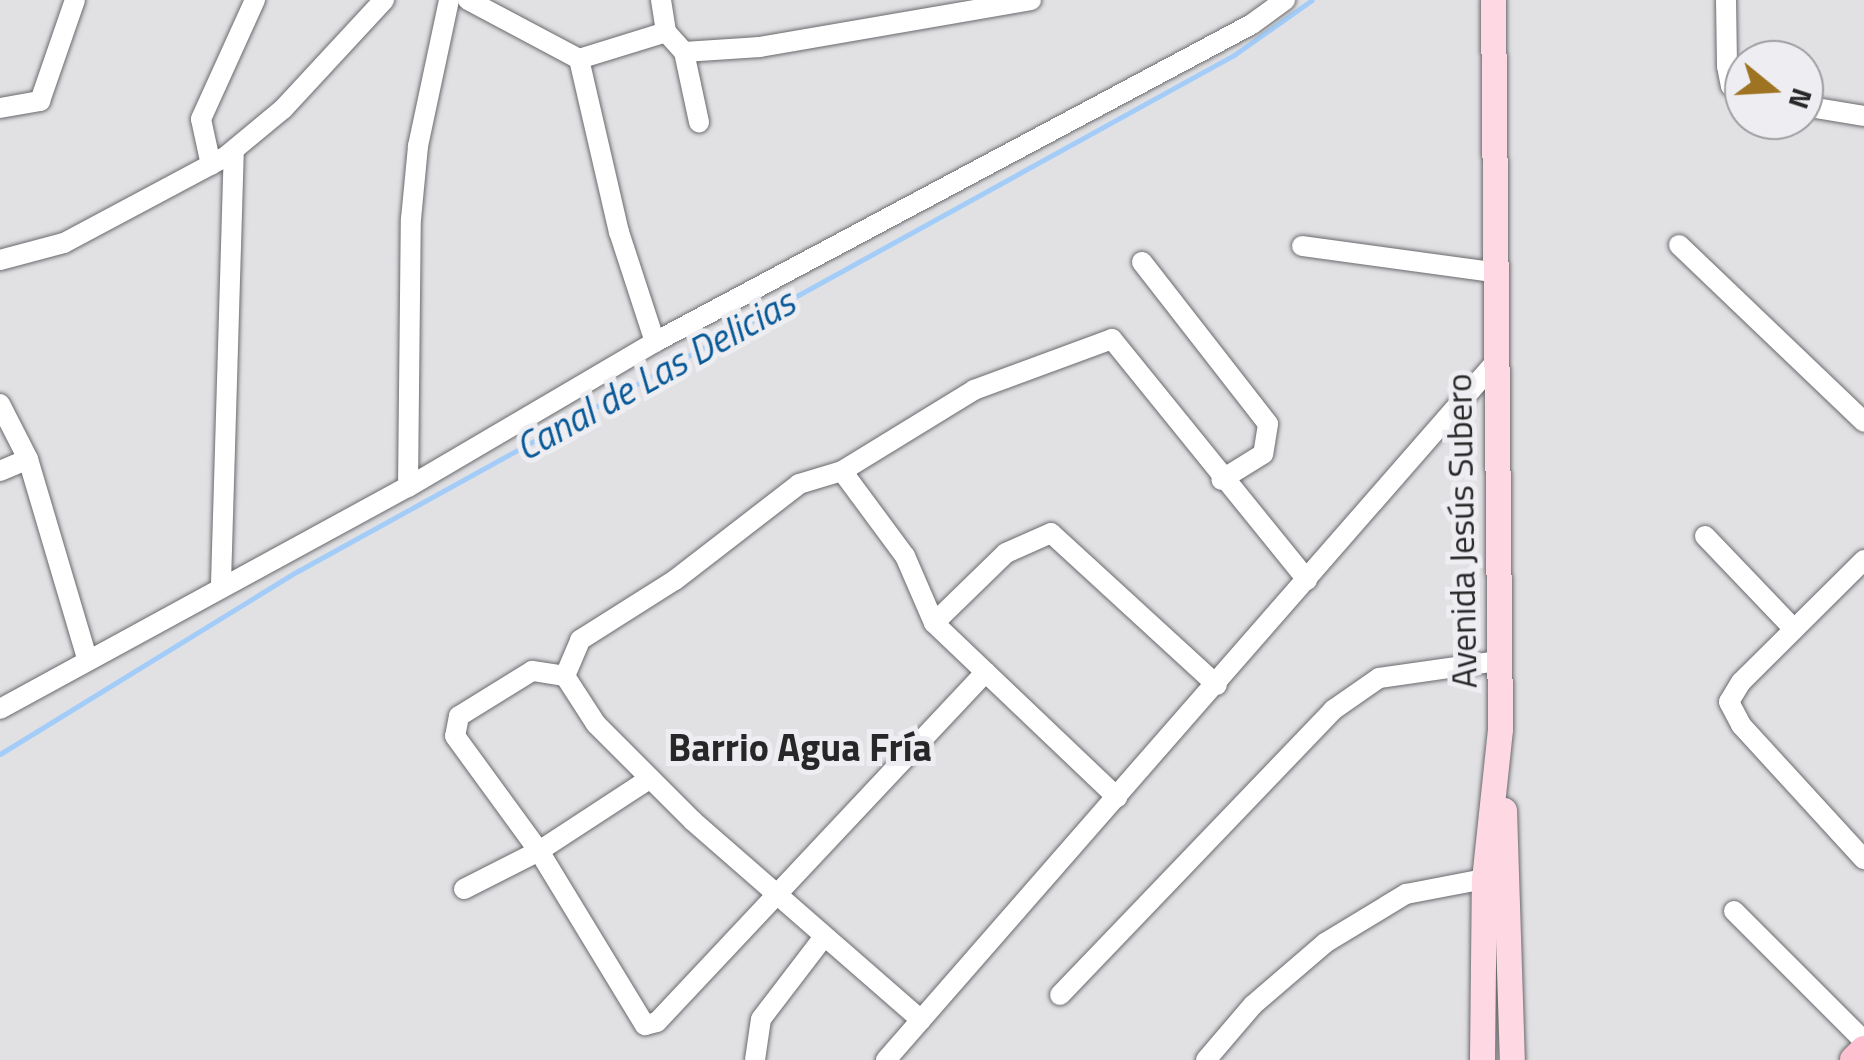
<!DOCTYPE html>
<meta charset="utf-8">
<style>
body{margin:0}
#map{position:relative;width:1864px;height:1060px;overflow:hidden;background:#e1e1e4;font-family:"Titillium Web",sans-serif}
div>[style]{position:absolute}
.stream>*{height:5px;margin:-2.5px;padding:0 2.5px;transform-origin:2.5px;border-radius:2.5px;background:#a3cdf8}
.roads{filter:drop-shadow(0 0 2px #696a6d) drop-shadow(0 0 2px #696a6d)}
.minor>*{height:20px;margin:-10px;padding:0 10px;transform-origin:10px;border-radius:10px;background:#fff}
.major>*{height:25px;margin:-12.5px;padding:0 12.5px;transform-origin:12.5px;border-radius:12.5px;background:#fed9e3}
.highway>*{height:28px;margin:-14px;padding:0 14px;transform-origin:14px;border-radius:14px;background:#febfd0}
span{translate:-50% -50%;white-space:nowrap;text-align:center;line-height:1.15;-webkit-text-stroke:10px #eeeef2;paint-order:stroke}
.street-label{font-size:35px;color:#272728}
.water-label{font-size:38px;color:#075897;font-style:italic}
.neighbourhood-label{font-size:38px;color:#272728;font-weight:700}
.north{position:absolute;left:1724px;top:40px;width:100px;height:100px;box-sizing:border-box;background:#eeeef2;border:2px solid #9e9ea1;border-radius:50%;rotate:108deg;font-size:28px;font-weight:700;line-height:40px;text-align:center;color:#272728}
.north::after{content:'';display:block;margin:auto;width:35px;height:45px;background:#9e7322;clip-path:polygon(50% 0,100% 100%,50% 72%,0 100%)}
</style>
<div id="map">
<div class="stream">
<div style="left:0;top:754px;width:350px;rotate:-31.6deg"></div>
<div style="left:298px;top:571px;width:1069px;rotate:-28.87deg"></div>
<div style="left:1234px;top:55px;width:95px;rotate:-35.2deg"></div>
</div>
<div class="roads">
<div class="minor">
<div style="left:468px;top:0;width:126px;rotate:28deg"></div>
<div style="left:579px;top:59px;width:178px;rotate:77deg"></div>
<div style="left:619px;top:232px;width:116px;rotate:71.9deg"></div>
<div style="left:661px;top:0;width:32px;rotate:81deg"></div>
<div style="left:666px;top:32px;width:27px;rotate:48deg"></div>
<div style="left:684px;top:52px;width:72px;rotate:77.9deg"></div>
<div style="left:1726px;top:0;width:66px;rotate:89.1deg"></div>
<div style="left:1727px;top:66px;width:20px;rotate:79deg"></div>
<div style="left:1731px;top:86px;width:14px;rotate:21deg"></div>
<div style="left:684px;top:52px;width:76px;rotate:-3.8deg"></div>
<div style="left:760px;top:47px;width:275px;rotate:-9.8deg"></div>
<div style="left:579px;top:59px;width:91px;rotate:-17.2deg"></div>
<div style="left:1804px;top:106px;width:61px;rotate:9.5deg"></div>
<div style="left:0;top:108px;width:41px;rotate:-9.9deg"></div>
<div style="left:40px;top:101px;width:107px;rotate:-70.9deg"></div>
<div style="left:211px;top:165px;width:47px;rotate:-102.3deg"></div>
<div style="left:201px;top:119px;width:131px;rotate:-65.6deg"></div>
<div style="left:1679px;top:245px;width:256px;rotate:43.7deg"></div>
<div style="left:1302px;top:246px;width:192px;rotate:7.8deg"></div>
<div style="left:0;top:260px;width:66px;rotate:-14.9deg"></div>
<div style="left:64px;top:243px;width:183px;rotate:-28.1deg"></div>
<div style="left:225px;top:157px;width:75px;rotate:-39.6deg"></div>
<div style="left:283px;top:109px;width:149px;rotate:-47.2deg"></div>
<div style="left:1142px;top:262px;width:205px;rotate:52.1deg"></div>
<div style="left:1268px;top:424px;width:30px;rotate:99deg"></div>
<div style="left:1263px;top:454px;width:49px;rotate:148.2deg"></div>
<div style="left:0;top:404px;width:62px;rotate:63deg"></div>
<div style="left:28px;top:459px;width:208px;rotate:73.5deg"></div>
<div style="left:0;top:471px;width:30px;rotate:-23deg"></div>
<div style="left:842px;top:471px;width:106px;rotate:53.5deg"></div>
<div style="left:905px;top:556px;width:73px;rotate:66.6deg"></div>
<div style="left:934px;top:623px;width:253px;rotate:43.6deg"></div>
<div style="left:408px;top:487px;width:268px;rotate:-89.4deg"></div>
<div style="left:411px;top:219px;width:73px;rotate:-84.5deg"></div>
<div style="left:418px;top:146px;width:149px;rotate:-78deg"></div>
<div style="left:1705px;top:536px;width:129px;rotate:46.3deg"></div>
<div style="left:1864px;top:560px;width:173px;rotate:135.2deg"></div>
<div style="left:1741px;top:682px;width:23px;rotate:121deg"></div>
<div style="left:1729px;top:702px;width:26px;rotate:62deg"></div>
<div style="left:1741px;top:725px;width:182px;rotate:47.5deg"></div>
<div style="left:221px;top:583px;width:433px;rotate:-88.3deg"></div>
<div style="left:934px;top:623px;width:100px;rotate:-44.2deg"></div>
<div style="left:1006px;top:553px;width:49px;rotate:-24deg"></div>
<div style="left:1051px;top:533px;width:225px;rotate:42.5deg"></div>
<div style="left:565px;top:676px;width:33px;rotate:-171deg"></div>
<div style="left:532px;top:671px;width:86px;rotate:148.3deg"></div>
<div style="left:459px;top:716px;width:20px;rotate:101deg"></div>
<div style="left:455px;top:736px;width:142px;rotate:53.9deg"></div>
<div style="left:539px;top:851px;width:204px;rotate:58.7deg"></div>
<div style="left:645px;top:1025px;width:12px;rotate:-14deg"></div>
<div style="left:657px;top:1022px;width:480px;rotate:-46.8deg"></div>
<div style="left:0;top:709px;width:464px;rotate:-28.6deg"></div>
<div style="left:408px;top:487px;width:286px;rotate:-30.4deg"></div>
<div style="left:655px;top:342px;width:676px;rotate:-28.04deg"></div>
<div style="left:1252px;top:24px;width:41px;rotate:-36deg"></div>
<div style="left:464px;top:889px;width:84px;rotate:-26.9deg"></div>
<div style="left:539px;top:851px;width:131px;rotate:-33.2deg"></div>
<div style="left:1734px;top:911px;width:184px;rotate:45deg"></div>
<div style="left:1060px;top:995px;width:395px;rotate:-46.2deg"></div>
<div style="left:1333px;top:710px;width:56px;rotate:-34.8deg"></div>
<div style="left:1379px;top:678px;width:121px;rotate:-8.1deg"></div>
<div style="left:921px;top:1020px;width:303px;rotate:-138.9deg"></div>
<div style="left:693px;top:821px;width:137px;rotate:-135deg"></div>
<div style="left:596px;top:724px;width:57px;rotate:-122.9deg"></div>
<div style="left:565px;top:676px;width:39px;rotate:-67deg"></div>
<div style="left:580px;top:640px;width:112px;rotate:-32.3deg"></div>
<div style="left:675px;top:580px;width:157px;rotate:-37.7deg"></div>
<div style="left:799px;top:484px;width:45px;rotate:-16.8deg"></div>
<div style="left:842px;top:471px;width:155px;rotate:-31.5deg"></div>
<div style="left:974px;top:390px;width:147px;rotate:-20.3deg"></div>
<div style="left:1112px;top:339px;width:310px;rotate:51deg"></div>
<div style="left:755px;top:1060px;width:41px;rotate:-81.7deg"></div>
<div style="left:761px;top:1019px;width:102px;rotate:-52.6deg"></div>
<div style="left:886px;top:1060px;width:921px;rotate:-48.87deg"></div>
<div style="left:1206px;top:1060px;width:72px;rotate:-49.5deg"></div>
<div style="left:1253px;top:1005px;width:95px;rotate:-40.7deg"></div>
<div style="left:1325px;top:943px;width:95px;rotate:-31.2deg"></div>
<div style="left:1406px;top:894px;width:79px;rotate:-10.9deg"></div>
</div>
<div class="major">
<div style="left:1504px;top:810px;width:250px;rotate:88.2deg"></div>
<div style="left:1482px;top:1060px;width:181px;rotate:-89.4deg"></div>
<div style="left:1484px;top:879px;width:151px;rotate:-83.9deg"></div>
<div style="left:1500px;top:729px;width:729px;rotate:-90.55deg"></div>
</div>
<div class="highway">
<div style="left:1854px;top:1060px;width:14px;rotate:-45deg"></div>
</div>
</div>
<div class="street-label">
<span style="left:1461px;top:531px;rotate:-91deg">Avenida Jesús Subero</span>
</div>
<div class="water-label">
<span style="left:655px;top:375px;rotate:-29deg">Canal de Las Delicias</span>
</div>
<div class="neighbourhood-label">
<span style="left:800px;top:748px">Barrio Agua Fría</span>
</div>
<div class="north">N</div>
</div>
